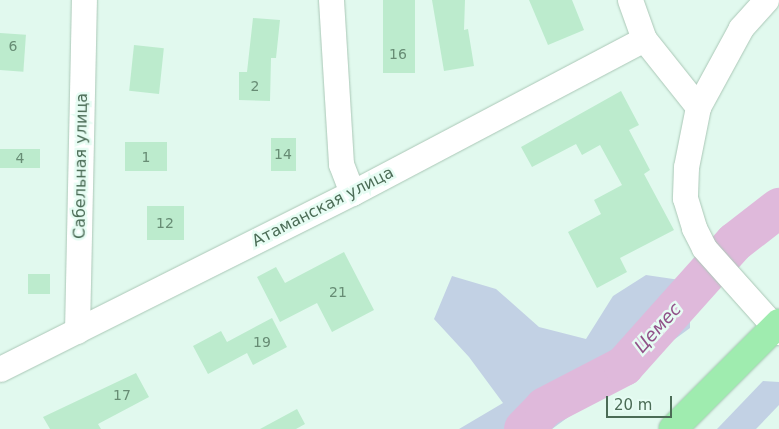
<!DOCTYPE html>
<meta charset="utf-8">
<style>
body{margin:0}
#map{position:relative;width:779px;height:429px;overflow:hidden;background:#e1f9ee;font-family:"DejaVu Sans",sans-serif}
div>[style]{position:absolute}
.green>*{inset:0;background:#c2d1e4}
.river>*{height:40px;margin:-20px;padding:0 20px;transform-origin:20px;border-radius:20px;background:#dfb9db}
.building>*{inset:0;background:#bcebcd;transform-origin:0 0}
.roads{filter:drop-shadow(0 0 1px #aac7b6) drop-shadow(0 0 1px #aac7b6)}
.street>*{height:25px;margin:-12.5px;padding:0 12.5px;transform-origin:12.5px;border-radius:12.5px;background:#fff}
.highway>*{height:28px;margin:-14px;padding:0 14px;transform-origin:14px;border-radius:14px;background:#9fecaf}
span{translate:-50% -50%;white-space:nowrap;text-align:center;line-height:1.15;-webkit-text-stroke:5px #e6fcf3;paint-order:stroke}
.number-label{font-size:14px;color:#678c74}
.number-label span{-webkit-text-stroke-width:0}
.street-label{font-size:16px;color:#4b6c56}
.water-label{font-size:18px;color:#915289;font-style:italic}
.scale{position:absolute;left:606px;top:396px;width:66px;height:22px;box-sizing:border-box;border:2px solid #4b6c56;border-top:0;padding-left:6px;font-size:15px;line-height:18px;white-space:nowrap;color:#4b6c56;-webkit-text-stroke:4px #e6fcf3;paint-order:stroke}
</style>
<div id="map">
<div class="green">
<div style="clip-path:polygon(646px 275px,680px 280px,690px 303px,690px 328px,552px 429px,459px 429px,503px 403px,469px 357px,434px 319px,452px 276px,496px 289px,539px 327px,586px 339px,613px 296px)"></div>
<div style="clip-path:polygon(763px 381px,779px 382px,779px 405px,756px 429px,717px 429px)"></div>
</div>
<div class="river">
<div style="left:524px;top:429px;width:30px;rotate:-46deg"></div>
<div style="left:545px;top:407px;width:89px;rotate:-27.4deg"></div>
<div style="left:624px;top:366px;width:166px;rotate:-48.2deg"></div>
<div style="left:735px;top:242px;width:56px;rotate:-37.7deg"></div>
</div>
<div class="building">
<div style="left:383px;top:0;width:32px;height:73px"></div>
<div style="clip-path:polygon(432px 0,465px 0,464px 30px,468px 29px,474px 66px,444px 71px)"></div>
<div style="clip-path:polygon(529px 0,572px 0,584px 30px,548px 45px)"></div>
<div style="clip-path:polygon(253px 18px,280px 20px,276px 58px,271px 58px,270px 101px,239px 100px,239px 72px,247px 72px)"></div>
<div style="left:0;top:33px;width:26px;height:37px;rotate:4deg"></div>
<div style="left:134px;top:45px;width:30px;height:46px;rotate:6deg"></div>
<div style="clip-path:polygon(621px 91px,639px 125px,629px 130px,650px 170px,644px 174px,674px 230px,620px 258px,627px 272px,597px 288px,568px 232px,601px 214px,594px 200px,622px 185px,600px 145px,582px 155px,576px 144px,532px 167px,521px 147px)"></div>
<div style="left:271px;top:138px;width:25px;height:33px"></div>
<div style="left:125px;top:142px;width:42px;height:29px"></div>
<div style="left:0;top:149px;width:40px;height:19px"></div>
<div style="left:147px;top:206px;width:37px;height:34px"></div>
<div style="clip-path:polygon(344px 252px,374px 310px,332px 332px,317px 303px,280px 322px,257px 277px,276px 267px,285px 283px)"></div>
<div style="left:28px;top:274px;width:22px;height:20px"></div>
<div style="clip-path:polygon(272px 318px,287px 347px,253px 365px,247px 353px,208px 374px,193px 346px,221px 331px,227px 342px)"></div>
<div style="clip-path:polygon(136px 373px,149px 397px,98px 424px,101px 429px,50px 429px,43px 417px)"></div>
<div style="clip-path:polygon(297px 409px,305px 424px,296px 429px,260px 429px)"></div>
</div>
<div class="roads">
<div class="street">
<div style="left:331px;top:0;width:164px;rotate:86.5deg"></div>
<div style="left:341px;top:164px;width:31px;rotate:69deg"></div>
<div style="left:630px;top:0;width:41px;rotate:70.3deg"></div>
<div style="left:644px;top:39px;width:87px;rotate:51.5deg"></div>
<div style="left:766px;top:0;width:38px;rotate:132deg"></div>
<div style="left:741px;top:28px;width:90px;rotate:118.6deg"></div>
<div style="left:698px;top:107px;width:61px;rotate:101.3deg"></div>
<div style="left:686px;top:167px;width:31px;rotate:92deg"></div>
<div style="left:685px;top:198px;width:31px;rotate:73deg"></div>
<div style="left:694px;top:228px;width:22px;rotate:63deg"></div>
<div style="left:704px;top:248px;width:113px;rotate:48.2deg"></div>
<div style="left:77px;top:331px;width:331px;rotate:-88.8deg"></div>
<div style="left:0;top:369px;width:394px;rotate:-26.6deg"></div>
<div style="left:352px;top:193px;width:330px;rotate:-27.8deg"></div>
</div>
<div class="highway">
<div style="left:673px;top:429px;width:150px;rotate:-45deg"></div>
</div>
</div>
<div class="number-label">
<span style="left:13px;top:46px">6</span>
<span style="left:398px;top:54px">16</span>
<span style="left:255px;top:86px">2</span>
<span style="left:283px;top:154px">14</span>
<span style="left:146px;top:157px">1</span>
<span style="left:20px;top:158px">4</span>
<span style="left:165px;top:223px">12</span>
<span style="left:338px;top:292px">21</span>
<span style="left:262px;top:342px">19</span>
<span style="left:122px;top:395px">17</span>
</div>
<div class="street-label">
<span style="left:81px;top:166px;rotate:-89deg">Сабельная улица</span>
<span style="left:323px;top:207px;rotate:-27deg">Атаманская улица</span>
</div>
<div class="water-label">
<span style="left:658px;top:328px;rotate:-48deg">Цемес</span>
</div>
<div class="scale">20 m</div>
</div>
